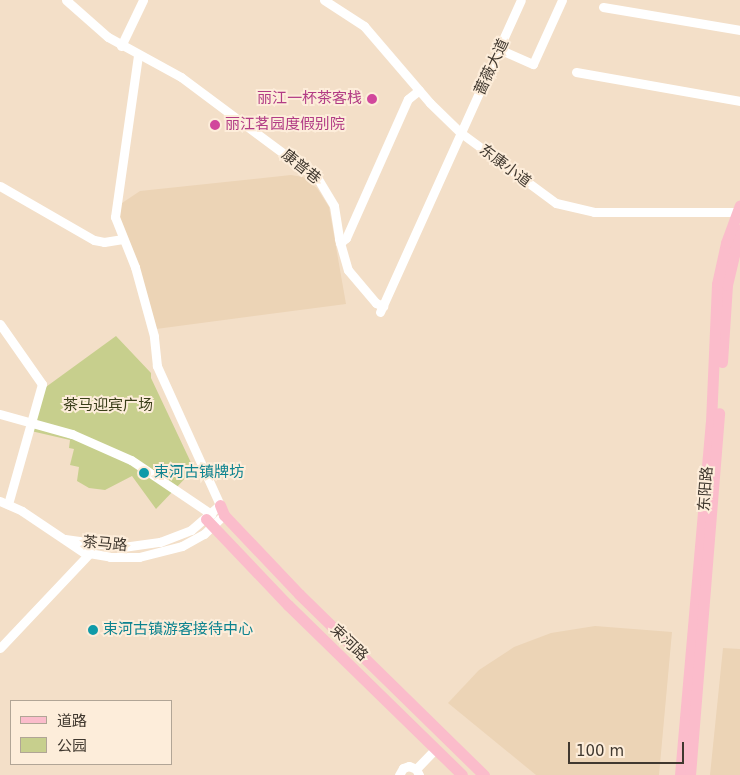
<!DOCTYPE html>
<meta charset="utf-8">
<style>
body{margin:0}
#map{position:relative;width:740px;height:775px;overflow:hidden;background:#f3dfc8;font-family:"DejaVu Sans","Noto Sans SC",sans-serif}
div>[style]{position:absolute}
.built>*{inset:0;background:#ecd4b6}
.green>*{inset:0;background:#c7cf8d}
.minor>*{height:9px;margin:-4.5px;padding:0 4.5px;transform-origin:4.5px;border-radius:4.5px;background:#fff}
.major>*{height:11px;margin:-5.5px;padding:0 5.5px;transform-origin:5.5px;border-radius:5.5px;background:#fbbccb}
.dots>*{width:14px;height:14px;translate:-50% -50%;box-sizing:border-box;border:2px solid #fdedda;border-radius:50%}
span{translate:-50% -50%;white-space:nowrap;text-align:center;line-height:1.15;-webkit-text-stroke:4px #fdedda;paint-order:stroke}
.street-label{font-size:15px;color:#40382f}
.hotel-label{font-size:15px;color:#b23c85}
.right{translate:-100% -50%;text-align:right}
.left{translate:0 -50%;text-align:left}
.park-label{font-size:15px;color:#3a3e19}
.culture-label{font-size:15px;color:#0d838f}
.legend{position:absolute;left:10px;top:700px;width:162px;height:65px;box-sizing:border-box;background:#fdedda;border:1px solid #b1a596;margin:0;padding:6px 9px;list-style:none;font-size:15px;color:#40382f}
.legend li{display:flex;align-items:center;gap:10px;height:25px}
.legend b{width:25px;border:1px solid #b1a596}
.scale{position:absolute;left:568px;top:742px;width:116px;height:22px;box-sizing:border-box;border:2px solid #40382f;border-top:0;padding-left:6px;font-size:15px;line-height:18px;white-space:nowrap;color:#40382f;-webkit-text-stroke:4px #fdedda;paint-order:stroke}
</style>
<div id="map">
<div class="built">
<div style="clip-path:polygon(291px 175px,303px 177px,317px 188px,329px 207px,346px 304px,156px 329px,119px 221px,119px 205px,140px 191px)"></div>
<div style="clip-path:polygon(595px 626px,672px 632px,659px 775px,536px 775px,448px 703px,479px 670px,514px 647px,551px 633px)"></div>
<div style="clip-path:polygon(723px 648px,740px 649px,740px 775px,710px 775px)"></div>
</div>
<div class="green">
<div style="clip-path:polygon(116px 336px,151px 373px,151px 378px,194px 469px,156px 509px,132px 476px,105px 490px,89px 488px,77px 481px,79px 467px,70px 465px,74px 449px,69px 448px,70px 440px,31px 431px,39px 392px)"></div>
</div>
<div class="minor">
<div style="left:66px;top:0;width:56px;rotate:41.4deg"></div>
<div style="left:108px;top:37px;width:83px;rotate:28.7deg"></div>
<div style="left:181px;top:77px;width:171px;rotate:36.7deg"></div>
<div style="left:318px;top:179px;width:31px;rotate:59deg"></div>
<div style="left:334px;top:206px;width:33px;rotate:81deg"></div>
<div style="left:339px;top:239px;width:32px;rotate:74deg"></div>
<div style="left:348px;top:270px;width:43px;rotate:49.7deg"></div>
<div style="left:376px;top:303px;width:8px;rotate:23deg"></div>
<div style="left:324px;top:0;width:48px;rotate:33deg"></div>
<div style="left:364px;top:26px;width:101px;rotate:49.4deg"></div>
<div style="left:430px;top:103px;width:43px;rotate:44.1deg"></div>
<div style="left:461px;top:133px;width:118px;rotate:36.4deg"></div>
<div style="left:556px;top:203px;width:39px;rotate:13deg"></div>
<div style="left:594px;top:212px;width:146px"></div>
<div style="left:603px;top:7px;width:139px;rotate:9.5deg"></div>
<div style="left:121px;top:46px;width:51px;rotate:-64.4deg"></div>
<div style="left:501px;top:50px;width:35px;rotate:24deg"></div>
<div style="left:533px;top:64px;width:70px;rotate:-65.6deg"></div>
<div style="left:576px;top:72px;width:167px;rotate:10deg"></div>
<div style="left:0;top:186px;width:108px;rotate:29.9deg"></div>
<div style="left:94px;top:240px;width:10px;rotate:11deg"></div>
<div style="left:104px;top:242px;width:19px;rotate:-9deg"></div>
<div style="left:340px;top:243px;width:8px;rotate:-40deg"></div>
<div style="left:346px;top:238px;width:152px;rotate:-66deg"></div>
<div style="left:408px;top:99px;width:14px;rotate:-39deg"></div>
<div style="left:380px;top:312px;width:342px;rotate:-65.7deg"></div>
<div style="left:0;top:324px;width:73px;rotate:55deg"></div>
<div style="left:42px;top:384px;width:125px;rotate:105.8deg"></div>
<div style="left:0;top:414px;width:75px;rotate:15.5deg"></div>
<div style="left:72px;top:434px;width:64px;rotate:23.8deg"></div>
<div style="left:131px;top:460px;width:97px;rotate:34deg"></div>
<div style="left:0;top:501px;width:24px;rotate:24deg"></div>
<div style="left:22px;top:511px;width:73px;rotate:33.9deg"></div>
<div style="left:83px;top:552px;width:27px;rotate:10deg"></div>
<div style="left:110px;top:557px;width:29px"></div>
<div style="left:139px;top:557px;width:44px;rotate:-14.3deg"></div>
<div style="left:182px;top:546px;width:25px;rotate:-29deg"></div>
<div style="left:204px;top:534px;width:28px;rotate:-44deg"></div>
<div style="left:65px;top:539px;width:59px;rotate:7.9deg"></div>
<div style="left:123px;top:547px;width:37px;rotate:-8deg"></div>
<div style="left:160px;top:542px;width:33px;rotate:-21deg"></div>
<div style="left:191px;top:530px;width:38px;rotate:-41deg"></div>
<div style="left:220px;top:505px;width:153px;rotate:-114.4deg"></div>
<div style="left:157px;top:366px;width:30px;rotate:-96deg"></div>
<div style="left:154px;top:336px;width:72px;rotate:-105.4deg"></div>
<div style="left:135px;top:267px;width:54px;rotate:-111.8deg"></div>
<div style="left:115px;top:217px;width:164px;rotate:-81.9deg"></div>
<div style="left:0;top:648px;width:129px;rotate:-46.6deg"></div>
<div style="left:416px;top:769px;width:28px;rotate:-46deg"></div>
<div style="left:399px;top:775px;width:8px;rotate:-60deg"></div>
<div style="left:403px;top:768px;width:6px;rotate:-18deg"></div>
<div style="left:409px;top:766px;width:8px;rotate:23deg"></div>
<div style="left:416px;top:769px;width:7px;rotate:63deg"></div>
</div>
<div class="major">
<div style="left:722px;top:362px;width:77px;rotate:-86.3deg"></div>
<div style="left:727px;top:285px;width:57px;rotate:-76.7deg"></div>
<div style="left:220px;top:505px;width:11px;rotate:68deg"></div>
<div style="left:224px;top:515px;width:109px;rotate:46.5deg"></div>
<div style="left:299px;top:594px;width:259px;rotate:44.4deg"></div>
<div style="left:206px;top:519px;width:119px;rotate:46.4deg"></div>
<div style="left:288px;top:605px;width:243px;rotate:44.3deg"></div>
<div style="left:680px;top:775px;width:354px;rotate:-85deg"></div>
<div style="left:711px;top:422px;width:138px;rotate:-87.5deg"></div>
<div style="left:717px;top:284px;width:42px;rotate:-77.6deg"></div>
<div style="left:726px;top:243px;width:40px;rotate:-69.8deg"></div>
<div style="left:690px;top:775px;width:363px;rotate:-85.4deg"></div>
</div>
<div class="dots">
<div style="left:372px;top:99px;background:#d1479c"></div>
<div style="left:215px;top:125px;background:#d1479c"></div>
<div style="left:144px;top:473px;background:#0f9aa8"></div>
<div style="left:93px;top:630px;background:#0f9aa8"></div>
</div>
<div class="street-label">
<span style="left:492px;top:67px;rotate:-65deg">蔷薇大道</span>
<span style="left:505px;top:166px;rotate:37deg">东康小道</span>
<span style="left:301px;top:167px;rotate:39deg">康普巷</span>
<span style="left:706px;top:489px;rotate:-86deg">东阳路</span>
<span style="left:105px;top:544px;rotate:5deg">茶马路</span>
<span style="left:349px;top:643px;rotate:44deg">束河路</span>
</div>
<div class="hotel-label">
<span class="right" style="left:362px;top:99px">丽江一杯茶客栈</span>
<span class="left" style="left:225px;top:125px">丽江茗园度假别院</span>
</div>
<div class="park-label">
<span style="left:108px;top:406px">茶马迎宾广场</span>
</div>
<div class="culture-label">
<span class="left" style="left:154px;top:473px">束河古镇牌坊</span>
<span class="left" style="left:103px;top:630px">束河古镇游客接待中心</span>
</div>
<ul class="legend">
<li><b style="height:6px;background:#fbbccb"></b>道路</li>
<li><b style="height:14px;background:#c7cf8d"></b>公园</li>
</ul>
<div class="scale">100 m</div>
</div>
